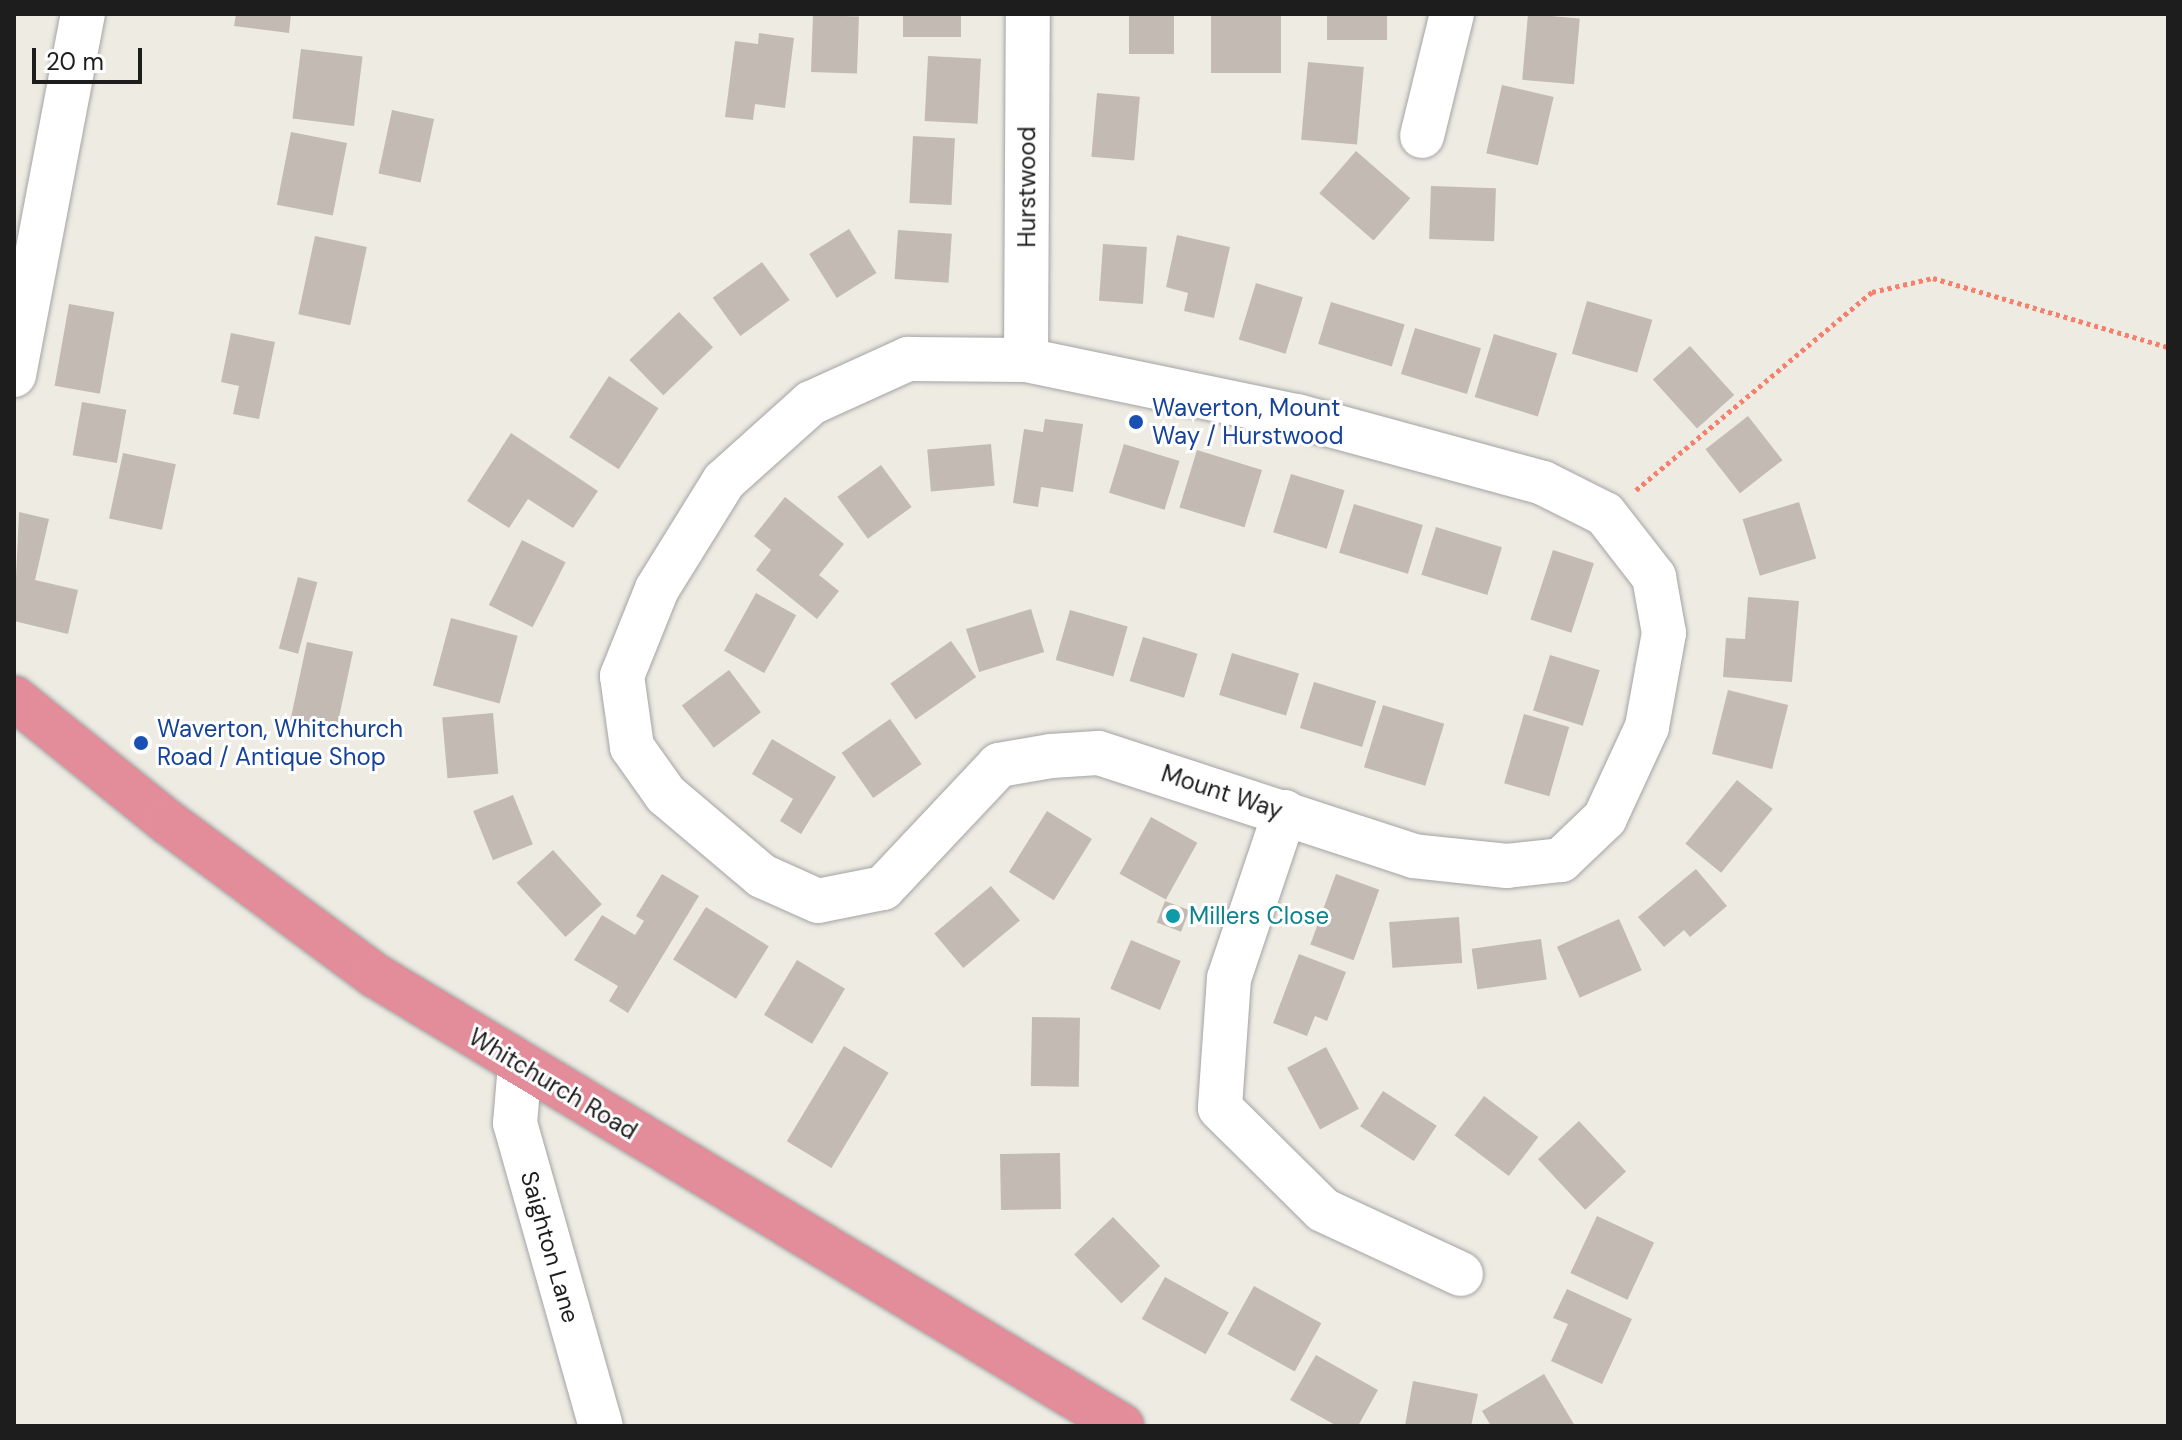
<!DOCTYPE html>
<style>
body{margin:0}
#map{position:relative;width:2182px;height:1440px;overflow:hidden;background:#eeebe3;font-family:"DM Sans",sans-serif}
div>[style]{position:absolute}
.building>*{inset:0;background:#c3bab3;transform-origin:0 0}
.path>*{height:5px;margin-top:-2.5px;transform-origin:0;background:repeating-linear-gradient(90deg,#f5806d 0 4px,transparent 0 8px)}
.roads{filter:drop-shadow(0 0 2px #a4a4a4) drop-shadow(0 0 2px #a4a4a4)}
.minor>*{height:44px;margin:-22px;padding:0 22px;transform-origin:22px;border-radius:22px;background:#fff}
.highway>*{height:44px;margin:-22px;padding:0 22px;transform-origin:22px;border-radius:22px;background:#e48d9a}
.dots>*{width:22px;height:22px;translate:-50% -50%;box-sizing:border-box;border:4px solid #fff;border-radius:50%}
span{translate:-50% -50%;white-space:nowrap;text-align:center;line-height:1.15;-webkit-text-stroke:6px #fff;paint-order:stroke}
.street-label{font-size:24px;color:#1d1d1d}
.transit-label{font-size:24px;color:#164399}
.left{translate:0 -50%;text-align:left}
.culture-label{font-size:24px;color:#0d838f}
.frame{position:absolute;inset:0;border:16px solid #1d1d1d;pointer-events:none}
.scale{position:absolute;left:32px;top:48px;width:110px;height:36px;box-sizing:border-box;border:4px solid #1d1d1d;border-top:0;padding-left:10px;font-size:24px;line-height:28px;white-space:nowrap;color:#1d1d1d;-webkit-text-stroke:6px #fff;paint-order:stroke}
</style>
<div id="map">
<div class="building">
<div style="clip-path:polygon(236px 14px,291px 14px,289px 33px,234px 26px)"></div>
<div style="left:903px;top:14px;width:58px;height:23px"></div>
<div style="left:1129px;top:14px;width:45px;height:40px"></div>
<div style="left:1211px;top:14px;width:70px;height:59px"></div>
<div style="left:1327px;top:14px;width:60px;height:26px"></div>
<div style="left:1528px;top:14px;width:52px;height:66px;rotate:5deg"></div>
<div style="left:813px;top:15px;width:46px;height:57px;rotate:2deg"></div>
<div style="clip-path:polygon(759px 33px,794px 38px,785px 108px,755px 104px,753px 120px,725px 117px,735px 41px,758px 44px)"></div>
<div style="left:301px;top:49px;width:62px;height:70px;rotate:7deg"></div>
<div style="left:928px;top:56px;width:53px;height:65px;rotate:3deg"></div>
<div style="left:1308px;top:62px;width:56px;height:78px;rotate:5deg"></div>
<div style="left:1502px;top:85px;width:53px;height:70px;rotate:13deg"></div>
<div style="left:1097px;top:93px;width:43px;height:64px;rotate:5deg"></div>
<div style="left:392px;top:110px;width:43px;height:65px;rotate:12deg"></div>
<div style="left:291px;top:132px;width:57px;height:74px;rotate:11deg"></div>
<div style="left:913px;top:136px;width:42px;height:67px;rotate:3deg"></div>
<div style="left:1356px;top:151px;width:72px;height:56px;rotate:41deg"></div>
<div style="left:1431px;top:186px;width:65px;height:53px;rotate:2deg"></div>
<div style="left:849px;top:229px;width:52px;height:47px;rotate:58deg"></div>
<div style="left:898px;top:230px;width:54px;height:49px;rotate:4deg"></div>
<div style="clip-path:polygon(1177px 235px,1230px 247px,1214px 318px,1184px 311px,1188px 293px,1166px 287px)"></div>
<div style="left:315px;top:236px;width:53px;height:80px;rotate:12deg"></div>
<div style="left:1103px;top:244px;width:44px;height:57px;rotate:4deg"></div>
<div style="left:762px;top:262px;width:47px;height:61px;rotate:54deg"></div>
<div style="left:1256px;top:283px;width:49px;height:59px;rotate:17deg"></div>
<div style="left:1587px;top:301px;width:68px;height:55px;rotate:16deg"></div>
<div style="left:1331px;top:302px;width:77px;height:44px;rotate:17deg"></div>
<div style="left:69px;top:304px;width:46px;height:83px;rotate:10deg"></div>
<div style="left:679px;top:312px;width:49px;height:69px;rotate:46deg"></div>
<div style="left:1415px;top:328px;width:69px;height:48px;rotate:17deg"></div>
<div style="clip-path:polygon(231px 333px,275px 342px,259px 419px,233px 414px,239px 386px,221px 382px)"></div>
<div style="left:1494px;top:334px;width:66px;height:66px;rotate:17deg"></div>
<div style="left:1690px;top:346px;width:66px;height:50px;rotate:48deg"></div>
<div style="left:609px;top:376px;width:59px;height:73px;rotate:33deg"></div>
<div style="left:82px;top:402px;width:45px;height:54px;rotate:10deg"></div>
<div style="left:1748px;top:416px;width:56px;height:54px;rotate:52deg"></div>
<div style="clip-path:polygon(1045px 419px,1083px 424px,1073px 492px,1041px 487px,1038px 507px,1013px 503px,1024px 429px,1043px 432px)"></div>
<div style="clip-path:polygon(511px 433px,598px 491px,573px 528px,528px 499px,509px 528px,467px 501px)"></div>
<div style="left:991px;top:444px;width:42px;height:64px;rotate:85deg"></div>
<div style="left:1124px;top:444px;width:58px;height:51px;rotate:17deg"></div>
<div style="left:1197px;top:450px;width:68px;height:60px;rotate:17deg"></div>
<div style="left:123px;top:453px;width:54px;height:67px;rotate:12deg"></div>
<div style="left:881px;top:465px;width:52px;height:54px;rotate:54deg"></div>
<div style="left:1291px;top:474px;width:56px;height:61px;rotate:17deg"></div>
<div style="clip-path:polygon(785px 497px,844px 544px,819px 575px,839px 591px,817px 619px,756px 570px,771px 550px,754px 536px)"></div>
<div style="left:1799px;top:502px;width:59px;height:59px;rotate:73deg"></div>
<div style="left:1354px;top:504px;width:72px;height:51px;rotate:17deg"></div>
<div style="clip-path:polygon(19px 512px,49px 519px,35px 580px,78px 590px,68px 634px,14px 621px)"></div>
<div style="left:1436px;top:527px;width:69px;height:50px;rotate:17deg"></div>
<div style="left:522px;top:540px;width:49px;height:73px;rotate:27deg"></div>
<div style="left:1553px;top:550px;width:43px;height:73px;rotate:18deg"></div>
<div style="left:298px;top:577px;width:20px;height:74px;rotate:15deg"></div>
<div style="left:756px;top:593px;width:46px;height:66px;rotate:29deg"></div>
<div style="clip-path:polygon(1748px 597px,1799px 601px,1792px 682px,1723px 677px,1726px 638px,1745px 639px)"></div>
<div style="left:1031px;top:609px;width:45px;height:68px;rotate:73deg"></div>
<div style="left:1070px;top:610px;width:60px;height:52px;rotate:16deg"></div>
<div style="left:451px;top:618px;width:69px;height:70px;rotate:15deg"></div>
<div style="left:1143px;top:637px;width:57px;height:46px;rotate:17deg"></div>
<div style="left:951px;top:641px;width:44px;height:74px;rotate:55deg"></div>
<div style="left:307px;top:642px;width:47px;height:81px;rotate:12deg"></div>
<div style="left:1232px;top:653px;width:70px;height:44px;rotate:17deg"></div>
<div style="left:1550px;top:655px;width:52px;height:58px;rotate:17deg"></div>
<div style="left:729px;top:670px;width:53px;height:59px;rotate:53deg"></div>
<div style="left:1314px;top:682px;width:65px;height:48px;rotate:17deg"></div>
<div style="left:1728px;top:690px;width:62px;height:66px;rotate:14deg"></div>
<div style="left:1383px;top:705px;width:64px;height:65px;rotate:17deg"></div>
<div style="left:493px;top:713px;width:61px;height:51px;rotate:85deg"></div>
<div style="left:1524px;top:714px;width:47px;height:72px;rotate:16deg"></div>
<div style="left:890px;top:719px;width:55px;height:59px;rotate:55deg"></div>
<div style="clip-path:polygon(772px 739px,836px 777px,801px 834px,780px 821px,793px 799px,752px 774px)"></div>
<div style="left:1737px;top:780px;width:46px;height:82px;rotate:39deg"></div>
<div style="left:513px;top:795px;width:53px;height:43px;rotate:68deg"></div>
<div style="left:1047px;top:811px;width:53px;height:72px;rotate:32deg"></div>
<div style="left:1151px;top:817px;width:53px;height:65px;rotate:29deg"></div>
<div style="left:553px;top:850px;width:73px;height:49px;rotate:48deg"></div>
<div style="clip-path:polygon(1696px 869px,1727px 906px,1690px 937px,1684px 930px,1664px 947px,1638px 917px)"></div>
<div style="clip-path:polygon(662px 874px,699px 896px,628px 1013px,609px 1001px,618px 986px,574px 960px,602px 915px,635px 935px,644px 921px,636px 916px)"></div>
<div style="left:1336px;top:874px;width:46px;height:75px;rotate:20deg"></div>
<div style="left:991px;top:886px;width:45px;height:74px;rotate:50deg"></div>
<div style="left:1165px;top:901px;width:26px;height:23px;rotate:21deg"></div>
<div style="left:706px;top:907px;width:74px;height:62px;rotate:32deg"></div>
<div style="left:1459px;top:917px;width:46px;height:70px;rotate:86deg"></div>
<div style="left:1619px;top:919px;width:56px;height:68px;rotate:66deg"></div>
<div style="left:1541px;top:939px;width:41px;height:70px;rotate:82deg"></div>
<div style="left:1131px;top:940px;width:54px;height:53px;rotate:23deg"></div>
<div style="clip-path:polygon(1299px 954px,1346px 972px,1327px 1021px,1315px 1016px,1307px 1036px,1273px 1023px)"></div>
<div style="left:797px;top:960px;width:56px;height:64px;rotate:31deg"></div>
<div style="left:1032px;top:1017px;width:48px;height:69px;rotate:1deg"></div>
<div style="left:844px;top:1046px;width:52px;height:111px;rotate:31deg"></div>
<div style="left:1326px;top:1047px;width:70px;height:44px;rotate:62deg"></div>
<div style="left:1383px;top:1091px;width:64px;height:42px;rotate:33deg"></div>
<div style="left:1484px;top:1096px;width:68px;height:49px;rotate:37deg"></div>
<div style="left:1579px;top:1121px;width:69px;height:56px;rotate:47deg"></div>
<div style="left:1060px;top:1153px;width:56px;height:60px;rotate:89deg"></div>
<div style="left:1597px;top:1216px;width:63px;height:63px;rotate:25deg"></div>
<div style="left:1113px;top:1217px;width:68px;height:54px;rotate:46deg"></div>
<div style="left:1165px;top:1277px;width:73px;height:48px;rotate:29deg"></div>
<div style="left:1254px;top:1286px;width:77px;height:55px;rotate:29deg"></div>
<div style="clip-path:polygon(1567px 1289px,1632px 1319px,1602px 1384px,1551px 1361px,1568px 1324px,1553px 1318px)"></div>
<div style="clip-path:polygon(1316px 1355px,1378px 1390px,1358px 1426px,1337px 1426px,1290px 1400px)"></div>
<div style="clip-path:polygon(1544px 1374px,1575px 1426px,1491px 1426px,1482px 1411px)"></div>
<div style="clip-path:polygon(1413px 1381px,1478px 1394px,1471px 1426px,1405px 1426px)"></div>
</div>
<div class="path">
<div style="left:1636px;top:490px;width:308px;rotate:-40deg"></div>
<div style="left:1872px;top:292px;width:63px;rotate:-12.9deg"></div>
<div style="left:1933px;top:278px;width:245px;rotate:16.4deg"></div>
</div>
<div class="roads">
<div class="minor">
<div style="left:1422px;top:136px;width:126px;rotate:-76.2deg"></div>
<div style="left:908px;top:359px;width:118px;rotate:0.5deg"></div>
<div style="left:1026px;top:360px;width:277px;rotate:11.7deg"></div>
<div style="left:1297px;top:416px;width:255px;rotate:15.2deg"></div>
<div style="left:1543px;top:483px;width:69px;rotate:26.6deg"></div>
<div style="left:1605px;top:514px;width:80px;rotate:52.1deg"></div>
<div style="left:1654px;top:577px;width:57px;rotate:79.9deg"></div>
<div style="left:1664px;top:633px;width:96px;rotate:100.3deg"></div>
<div style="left:1647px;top:727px;width:100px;rotate:114.8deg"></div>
<div style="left:1605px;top:818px;width:61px;rotate:136.3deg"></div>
<div style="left:1561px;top:860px;width:54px;rotate:173.7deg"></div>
<div style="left:1507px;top:866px;width:94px;rotate:-173.9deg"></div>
<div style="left:1414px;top:856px;width:332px;rotate:-161.9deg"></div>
<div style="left:1098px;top:753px;width:47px;rotate:176.3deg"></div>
<div style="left:1051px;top:756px;width:53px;rotate:170.2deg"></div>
<div style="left:999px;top:765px;width:169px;rotate:133.3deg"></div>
<div style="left:883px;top:888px;width:66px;rotate:168.7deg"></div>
<div style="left:818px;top:901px;width:61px;rotate:-155.9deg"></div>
<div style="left:762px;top:876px;width:126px;rotate:-139.8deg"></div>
<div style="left:666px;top:795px;width:59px;rotate:-125.3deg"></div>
<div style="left:632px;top:747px;width:72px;rotate:-98deg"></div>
<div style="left:622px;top:676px;width:94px;rotate:-68.1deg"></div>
<div style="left:657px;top:589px;width:127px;rotate:-58.2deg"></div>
<div style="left:724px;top:481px;width:117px;rotate:-41.9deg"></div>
<div style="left:811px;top:403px;width:107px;rotate:-24.4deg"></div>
<div style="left:1026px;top:360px;width:346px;rotate:-89.7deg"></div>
<div style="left:14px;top:375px;width:368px;rotate:-79.2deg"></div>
<div style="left:1285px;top:812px;width:175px;rotate:108.6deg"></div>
<div style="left:1229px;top:978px;width:130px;rotate:94deg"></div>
<div style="left:1220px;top:1108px;width:145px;rotate:44.7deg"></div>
<div style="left:1323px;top:1210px;width:152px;rotate:24.9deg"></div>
<div style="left:520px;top:1065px;width:58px;rotate:94.9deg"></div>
<div style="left:515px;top:1123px;width:315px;rotate:74.2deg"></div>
</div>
<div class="highway">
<div style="left:14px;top:698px;width:199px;rotate:38.9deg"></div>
<div style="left:169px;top:823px;width:257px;rotate:36.5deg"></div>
<div style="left:376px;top:976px;width:871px;rotate:31.1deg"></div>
</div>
</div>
<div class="dots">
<div style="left:1136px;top:422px;background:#1a4fb4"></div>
<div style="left:141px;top:743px;background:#1a4fb4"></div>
<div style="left:1173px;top:916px;background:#0f9aa8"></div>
</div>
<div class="street-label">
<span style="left:1027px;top:187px;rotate:-90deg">Hurstwood</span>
<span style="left:1222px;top:792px;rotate:18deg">Mount Way</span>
<span style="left:553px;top:1084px;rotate:31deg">Whitchurch Road</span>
<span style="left:550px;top:1247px;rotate:74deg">Saighton Lane</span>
</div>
<div class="transit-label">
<span class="left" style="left:1152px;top:422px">Waverton, Mount<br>Way / Hurstwood</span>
<span class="left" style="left:157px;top:743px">Waverton, Whitchurch<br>Road / Antique Shop</span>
</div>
<div class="culture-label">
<span class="left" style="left:1189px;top:916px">Millers Close</span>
</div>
<div class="frame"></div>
<div class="scale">20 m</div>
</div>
